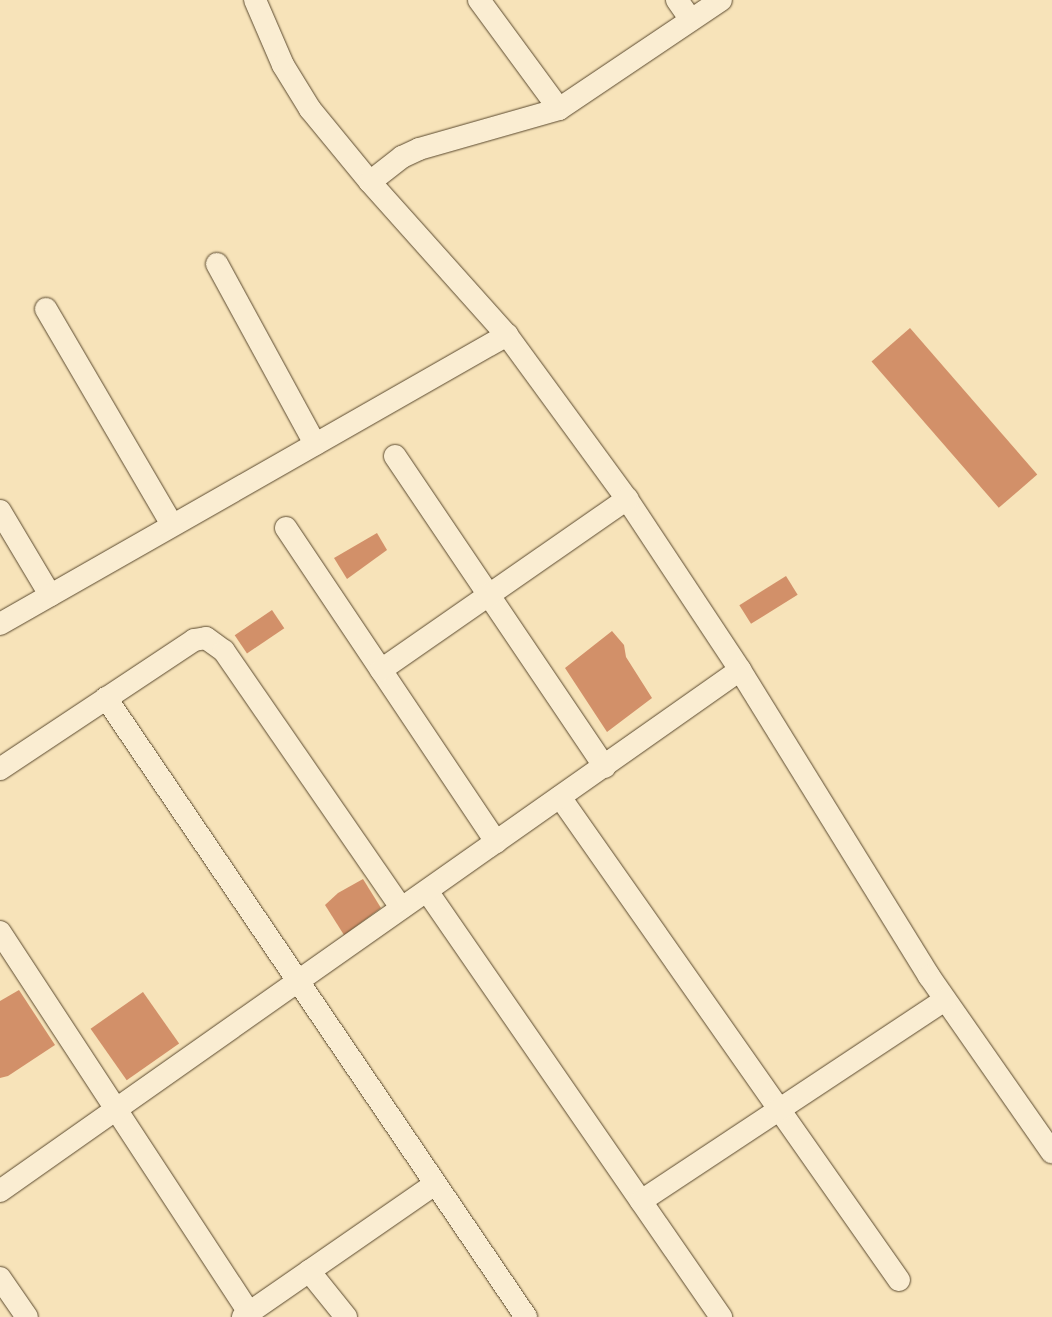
<!DOCTYPE html>
<style>
body{margin:0}
#map{position:relative;width:1052px;height:1317px;overflow:hidden;background:#f7e3b9;font-family:"Old Standard TT",serif}
div>[style]{position:absolute}
.building>*{inset:0;background:#d29069;transform-origin:0 0}
.roads{filter:drop-shadow(0 0 1px #5a492e) drop-shadow(0 0 1px #5a492e)}
.minor>*{height:22px;margin:-11px;padding:0 11px;transform-origin:11px;border-radius:11px;background:#faedd2}
span{translate:-50% -50%;white-space:nowrap;text-align:center;line-height:1.15;-webkit-text-stroke:3px #faedd2;paint-order:stroke}
</style>
<div id="map">
<div class="building">
<div style="left:910px;top:328px;width:194px;height:51px;rotate:49deg"></div>
<div style="clip-path:polygon(377px 533px,387px 550px,347px 579px,334px 558px)"></div>
<div style="left:786px;top:576px;width:22px;height:55px;rotate:58deg"></div>
<div style="left:272px;top:610px;width:22px;height:45px;rotate:56deg"></div>
<div style="clip-path:polygon(612px 631px,624px 645px,626px 657px,652px 698px,607px 732px,565px 668px)"></div>
<div style="clip-path:polygon(363px 879px,381px 908px,344px 935px,325px 905px,338px 893px)"></div>
<div style="clip-path:polygon(19px 990px,55px 1045px,8px 1076px,0 1078px,0 1001px)"></div>
<div style="left:143px;top:992px;width:63px;height:64px;rotate:55deg"></div>
</div>
<div class="roads">
<div class="minor">
<div style="left:255px;top:0;width:71px;rotate:66.7deg"></div>
<div style="left:283px;top:65px;width:52px;rotate:58.5deg"></div>
<div style="left:310px;top:109px;width:94px;rotate:50.6deg"></div>
<div style="left:370px;top:182px;width:205px;rotate:48.2deg"></div>
<div style="left:507px;top:335px;width:203px;rotate:53.8deg"></div>
<div style="left:627px;top:499px;width:205px;rotate:56.5deg"></div>
<div style="left:740px;top:670px;width:360px;rotate:58.3deg"></div>
<div style="left:929px;top:976px;width:215px;rotate:55.1deg"></div>
<div style="left:479px;top:0;width:135px;rotate:53.7deg"></div>
<div style="left:677px;top:0;width:24px;rotate:55deg"></div>
<div style="left:370px;top:182px;width:41px;rotate:-38deg"></div>
<div style="left:402px;top:157px;width:19px;rotate:-25deg"></div>
<div style="left:419px;top:149px;width:146px;rotate:-15.9deg"></div>
<div style="left:559px;top:109px;width:195px;rotate:-33.9deg"></div>
<div style="left:217px;top:264px;width:205px;rotate:61.4deg"></div>
<div style="left:46px;top:309px;width:250px;rotate:59.7deg"></div>
<div style="left:395px;top:456px;width:375px;rotate:56deg"></div>
<div style="left:0;top:511px;width:98px;rotate:59.2deg"></div>
<div style="left:286px;top:528px;width:378px;rotate:56.2deg"></div>
<div style="left:0;top:624px;width:584px;rotate:-29.68deg"></div>
<div style="left:381px;top:670px;width:300px;rotate:-34.8deg"></div>
<div style="left:106px;top:698px;width:748px;rotate:55.84deg"></div>
<div style="left:0;top:769px;width:233px;rotate:-33.6deg"></div>
<div style="left:194px;top:640px;width:12px;rotate:-9deg"></div>
<div style="left:206px;top:638px;width:22px;rotate:36deg"></div>
<div style="left:224px;top:651px;width:312px;rotate:55.4deg"></div>
<div style="left:560px;top:797px;width:590px;rotate:54.94deg"></div>
<div style="left:427px;top:891px;width:518px;rotate:55.39deg"></div>
<div style="left:0;top:932px;width:455px;rotate:56.8deg"></div>
<div style="left:0;top:1191px;width:905px;rotate:-35.15deg"></div>
<div style="left:641px;top:1201px;width:364px;rotate:-33.5deg"></div>
<div style="left:309px;top:1271px;width:59px;rotate:51.2deg"></div>
<div style="left:0;top:1278px;width:47px;rotate:55.3deg"></div>
<div style="left:243px;top:1317px;width:234px;rotate:-34.7deg"></div>
</div>
</div>
</div>
